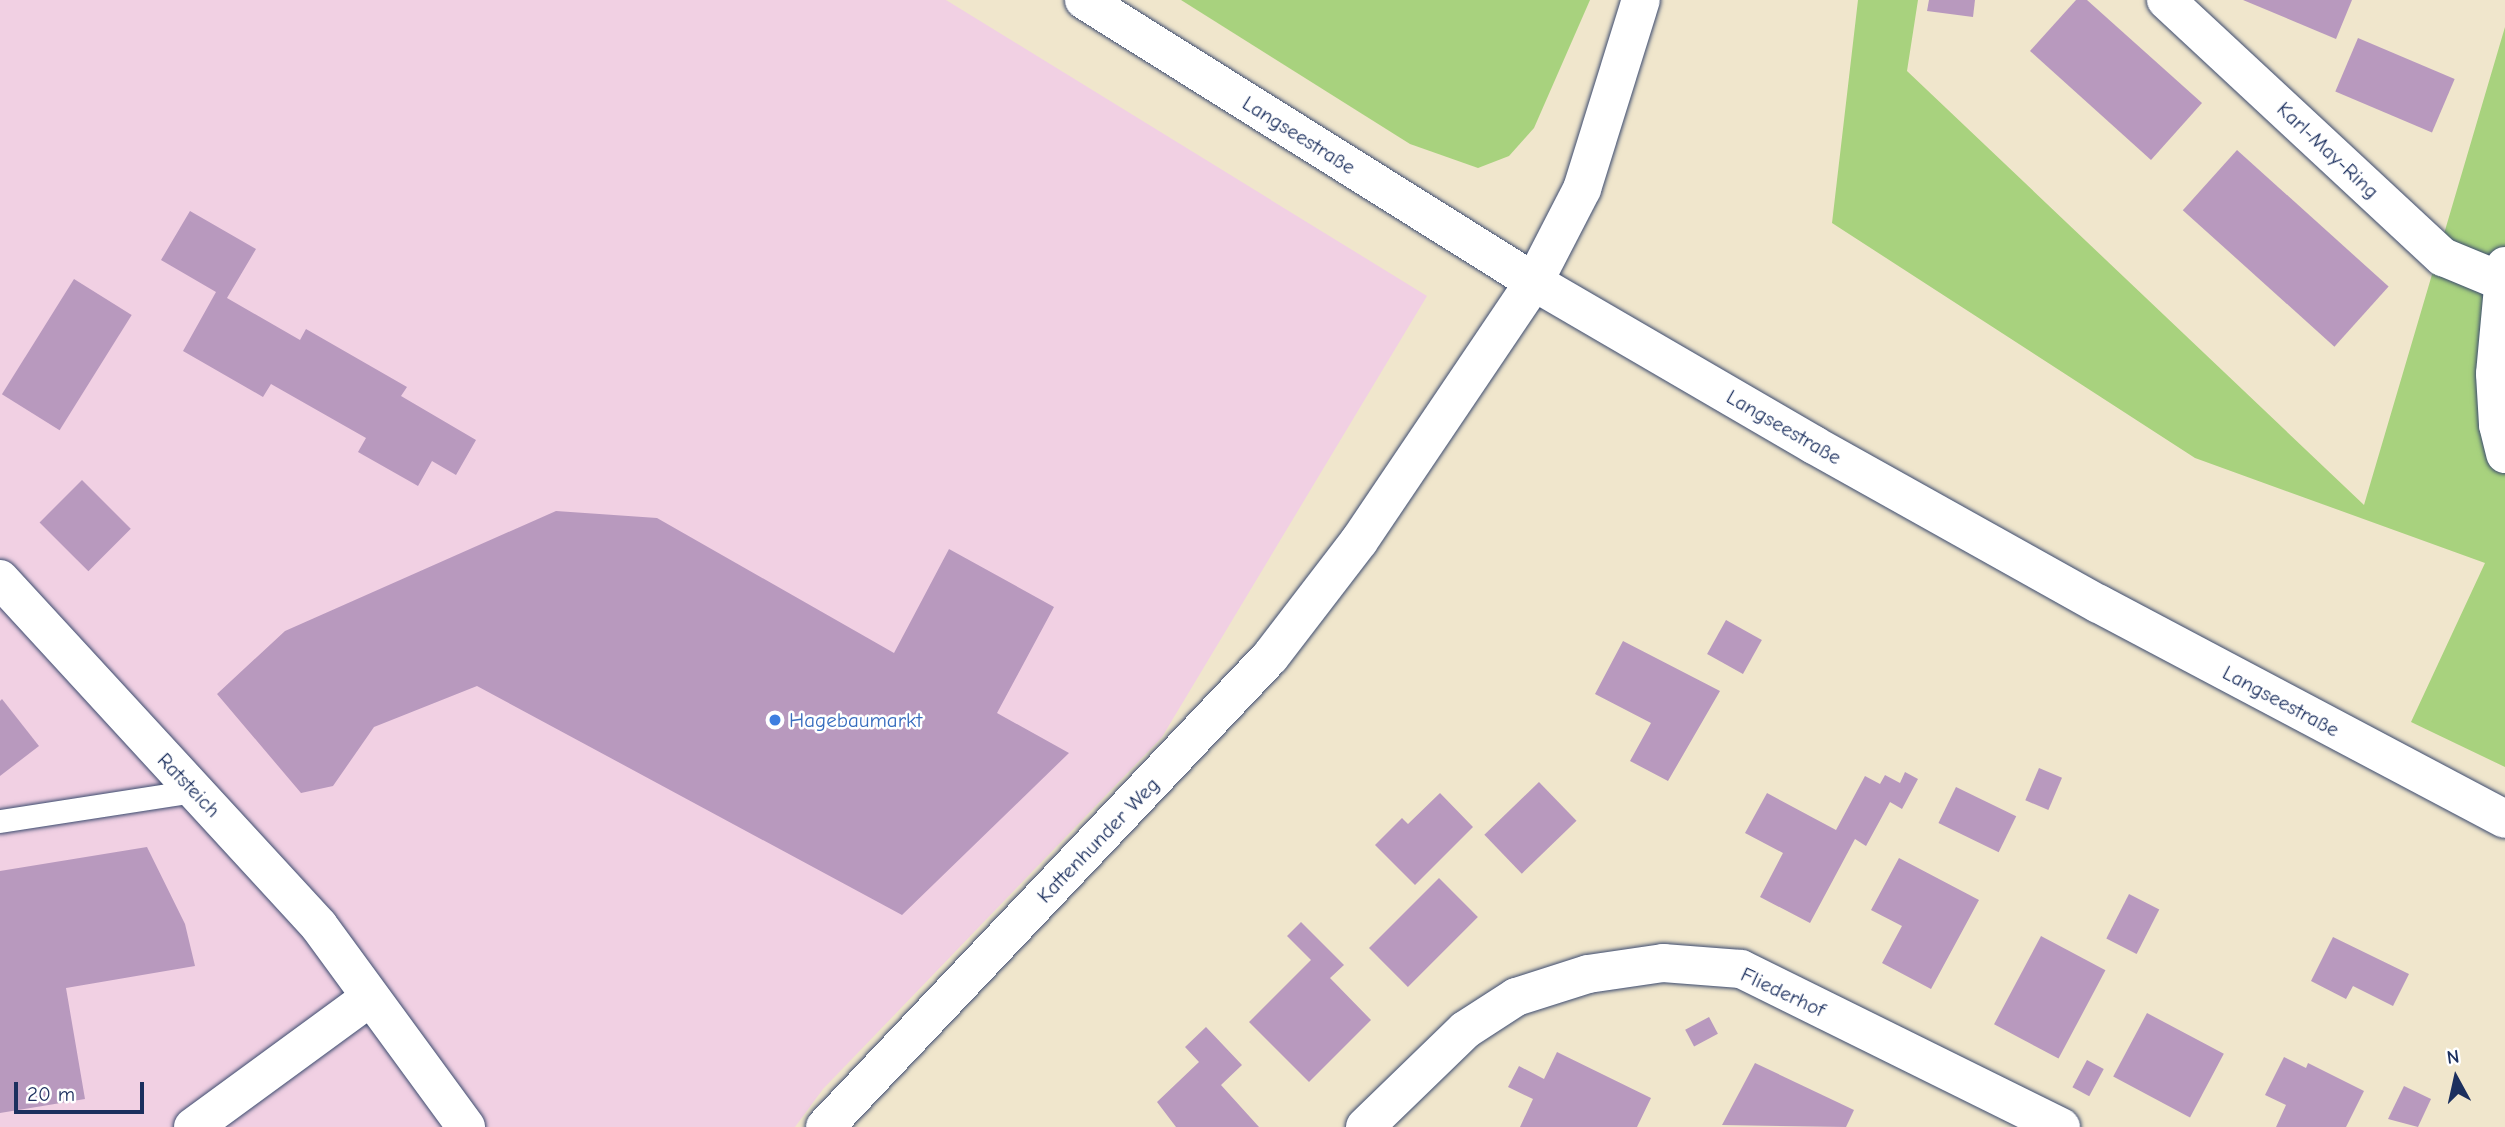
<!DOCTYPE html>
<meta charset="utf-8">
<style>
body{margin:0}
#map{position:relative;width:2505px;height:1127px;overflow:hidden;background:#f0e6cc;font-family:"Comic Neue",sans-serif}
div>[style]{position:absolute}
.built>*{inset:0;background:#f1d0e3}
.green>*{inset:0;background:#a8d27e}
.building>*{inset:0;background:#b899be;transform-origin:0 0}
.roads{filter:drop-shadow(0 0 2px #3b4a6e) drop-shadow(0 0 2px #3b4a6e)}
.lane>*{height:23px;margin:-11.5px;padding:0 11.5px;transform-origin:11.5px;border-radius:11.5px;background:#fff}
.street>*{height:38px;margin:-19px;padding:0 19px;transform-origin:19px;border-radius:19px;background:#fff}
.secondary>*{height:38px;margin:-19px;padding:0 19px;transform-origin:19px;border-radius:19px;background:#fff}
.primary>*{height:38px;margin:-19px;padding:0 19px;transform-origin:19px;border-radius:19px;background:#fff}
.dots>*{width:19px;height:19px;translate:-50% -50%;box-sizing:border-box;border:4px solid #fff;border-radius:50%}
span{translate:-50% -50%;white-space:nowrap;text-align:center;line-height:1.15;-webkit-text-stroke:5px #fff;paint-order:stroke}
.street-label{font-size:21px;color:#1b2f5e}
.shop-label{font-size:21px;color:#366cbe}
.left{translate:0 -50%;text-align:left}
.north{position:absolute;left:2421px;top:1043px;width:70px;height:70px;-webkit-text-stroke:5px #fff;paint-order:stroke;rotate:352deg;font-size:19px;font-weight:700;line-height:28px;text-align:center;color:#1b2f5e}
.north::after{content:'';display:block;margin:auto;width:24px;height:32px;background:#1b2f5e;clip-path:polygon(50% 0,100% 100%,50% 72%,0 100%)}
.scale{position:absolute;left:14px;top:1082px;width:130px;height:32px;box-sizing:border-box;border:4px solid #1b2f5e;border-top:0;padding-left:9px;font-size:21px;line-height:24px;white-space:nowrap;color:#1b2f5e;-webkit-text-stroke:5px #fff;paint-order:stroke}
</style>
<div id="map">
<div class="built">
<div style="clip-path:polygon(0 0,946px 0,1427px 296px,1162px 737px,823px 1089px,795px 1127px,0 1127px)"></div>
</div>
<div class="green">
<div style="clip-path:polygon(1181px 0,1590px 0,1534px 128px,1509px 156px,1478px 168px,1410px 144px)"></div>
<div style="clip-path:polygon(1858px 0,1918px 0,1907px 71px,2364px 505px,2505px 27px,2505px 767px,2411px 722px,2485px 563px,2195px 458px,1832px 223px)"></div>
</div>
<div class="building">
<div style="clip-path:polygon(1929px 0,1975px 0,1973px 17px,1927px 11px)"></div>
<div style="clip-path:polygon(2076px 0,2087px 0,2202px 103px,2151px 160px,2030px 51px)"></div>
<div style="clip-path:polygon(2243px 0,2352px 0,2336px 39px)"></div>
<div style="left:2358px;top:38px;width:105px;height:58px;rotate:23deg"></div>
<div style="left:2237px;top:150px;width:204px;height:81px;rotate:42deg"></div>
<div style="clip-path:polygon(190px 211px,256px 249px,227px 298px,300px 340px,306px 329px,407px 387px,401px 396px,476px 440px,456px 475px,432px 461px,418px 486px,358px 452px,366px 438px,271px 384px,263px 397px,183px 351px,216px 292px,161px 260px)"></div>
<div style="left:74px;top:279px;width:68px;height:136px;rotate:32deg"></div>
<div style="left:82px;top:480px;width:69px;height:60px;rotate:45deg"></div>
<div style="clip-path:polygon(556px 511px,657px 518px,894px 653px,949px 549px,1054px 607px,997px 713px,1069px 753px,902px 915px,477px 686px,374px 727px,333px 786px,301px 793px,217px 694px,285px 631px)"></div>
<div style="left:1726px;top:620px;width:41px;height:39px;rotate:29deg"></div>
<div style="clip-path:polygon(1623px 641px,1720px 691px,1668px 781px,1630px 761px,1651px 723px,1595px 694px)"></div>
<div style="clip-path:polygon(2px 699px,39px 746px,0 776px,0 701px)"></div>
<div style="left:2039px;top:768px;width:25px;height:35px;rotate:23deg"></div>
<div style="clip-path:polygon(1905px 772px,1918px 779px,1902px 809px,1890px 802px,1866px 846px,1855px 839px,1810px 923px,1760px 897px,1783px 853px,1745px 833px,1767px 793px,1836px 830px,1865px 776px,1880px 784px,1885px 775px,1900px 783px)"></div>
<div style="left:1539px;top:782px;width:54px;height:76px;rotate:46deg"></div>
<div style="left:1956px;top:787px;width:67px;height:40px;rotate:26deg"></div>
<div style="clip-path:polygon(1440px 793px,1473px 827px,1415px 885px,1375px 845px,1402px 818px,1408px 824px)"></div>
<div style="clip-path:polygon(147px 847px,185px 924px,195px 966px,66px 988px,85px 1099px,0 1113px,0 871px)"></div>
<div style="clip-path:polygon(1899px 858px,1979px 900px,1931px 989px,1882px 963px,1902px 926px,1871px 910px)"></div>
<div style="left:1439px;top:878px;width:55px;height:99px;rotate:45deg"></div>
<div style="left:2129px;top:894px;width:34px;height:50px;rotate:27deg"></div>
<div style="clip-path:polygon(1301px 922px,1344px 965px,1330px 978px,1371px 1020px,1309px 1082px,1249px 1022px,1311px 960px,1287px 936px)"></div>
<div style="left:2041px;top:936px;width:73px;height:100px;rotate:28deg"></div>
<div style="clip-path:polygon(2333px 937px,2409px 974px,2393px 1006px,2353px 986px,2346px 999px,2311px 981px)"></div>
<div style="left:2147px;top:1013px;width:87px;height:72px;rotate:28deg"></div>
<div style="left:1709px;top:1017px;width:19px;height:27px;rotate:62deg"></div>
<div style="clip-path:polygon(1206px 1027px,1242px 1065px,1221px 1085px,1259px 1127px,1176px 1127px,1157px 1102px,1199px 1062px,1185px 1047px)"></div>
<div style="clip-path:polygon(1557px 1052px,1651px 1098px,1637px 1127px,1520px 1127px,1533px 1099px,1508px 1087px,1519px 1066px,1544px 1079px)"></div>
<div style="clip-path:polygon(2284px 1057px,2306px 1068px,2308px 1063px,2364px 1091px,2346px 1127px,2276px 1127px,2286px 1105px,2265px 1095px)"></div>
<div style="left:2087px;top:1060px;width:19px;height:31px;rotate:28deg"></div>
<div style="clip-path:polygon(1755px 1063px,1854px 1110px,1846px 1127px,1722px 1125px)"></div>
<div style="clip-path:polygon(2404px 1086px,2431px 1099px,2418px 1127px,2388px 1119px)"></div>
</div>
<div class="roads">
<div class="lane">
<div style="left:0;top:821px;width:195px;rotate:-8.8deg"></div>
</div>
<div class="street">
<div style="left:2166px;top:0;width:378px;rotate:42.9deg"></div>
<div style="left:2443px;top:257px;width:63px;rotate:22.5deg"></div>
<div style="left:2505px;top:266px;width:108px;rotate:95.3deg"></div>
<div style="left:2495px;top:374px;width:51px;rotate:86.6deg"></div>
<div style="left:2498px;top:425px;width:30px;rotate:76deg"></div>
<div style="left:0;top:579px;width:471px;rotate:47.4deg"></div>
<div style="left:319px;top:926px;width:249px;rotate:53.8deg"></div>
<div style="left:193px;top:1127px;width:217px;rotate:-36.2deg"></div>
<div style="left:1365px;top:1127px;width:139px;rotate:-44.1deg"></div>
<div style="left:1465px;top:1030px;width:61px;rotate:-32.9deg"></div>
<div style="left:1516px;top:997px;width:76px;rotate:-17.7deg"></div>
<div style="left:1588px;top:974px;width:76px;rotate:-8.3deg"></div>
<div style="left:1663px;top:963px;width:78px;rotate:4.4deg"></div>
<div style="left:1741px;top:969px;width:357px;rotate:26.3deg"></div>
</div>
<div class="secondary">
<div style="left:1084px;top:0;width:531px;rotate:32.07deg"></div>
<div style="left:1534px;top:282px;width:324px;rotate:30.2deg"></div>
<div style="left:1814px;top:445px;width:326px;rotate:29.2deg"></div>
<div style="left:2099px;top:604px;width:459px;rotate:27.9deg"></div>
<div style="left:825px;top:1127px;width:647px;rotate:-46.57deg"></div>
<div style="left:1270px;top:657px;width:146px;rotate:-52.5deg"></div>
<div style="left:1359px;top:541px;width:313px;rotate:-56deg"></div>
</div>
<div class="primary">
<div style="left:1534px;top:282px;width:105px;rotate:-62.7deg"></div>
<div style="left:1582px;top:189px;width:198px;rotate:-72.7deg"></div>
</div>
</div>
<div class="dots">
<div style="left:775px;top:720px;background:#3f7fe0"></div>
</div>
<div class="street-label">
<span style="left:1299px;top:135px;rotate:32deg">Langseestraße</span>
<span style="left:2328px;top:150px;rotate:43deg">Karl-May-Ring</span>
<span style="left:1784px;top:427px;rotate:30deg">Langseestraße</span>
<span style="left:2281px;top:701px;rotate:28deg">Langseestraße</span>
<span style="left:189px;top:785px;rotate:46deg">Ratsteich</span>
<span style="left:1098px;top:840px;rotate:-46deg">Kattenhunder Weg</span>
<span style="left:1783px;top:992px;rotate:25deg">Fliederhof</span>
</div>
<div class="shop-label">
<span class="left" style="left:789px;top:720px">Hagebaumarkt</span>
</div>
<div class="north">N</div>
<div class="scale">20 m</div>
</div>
